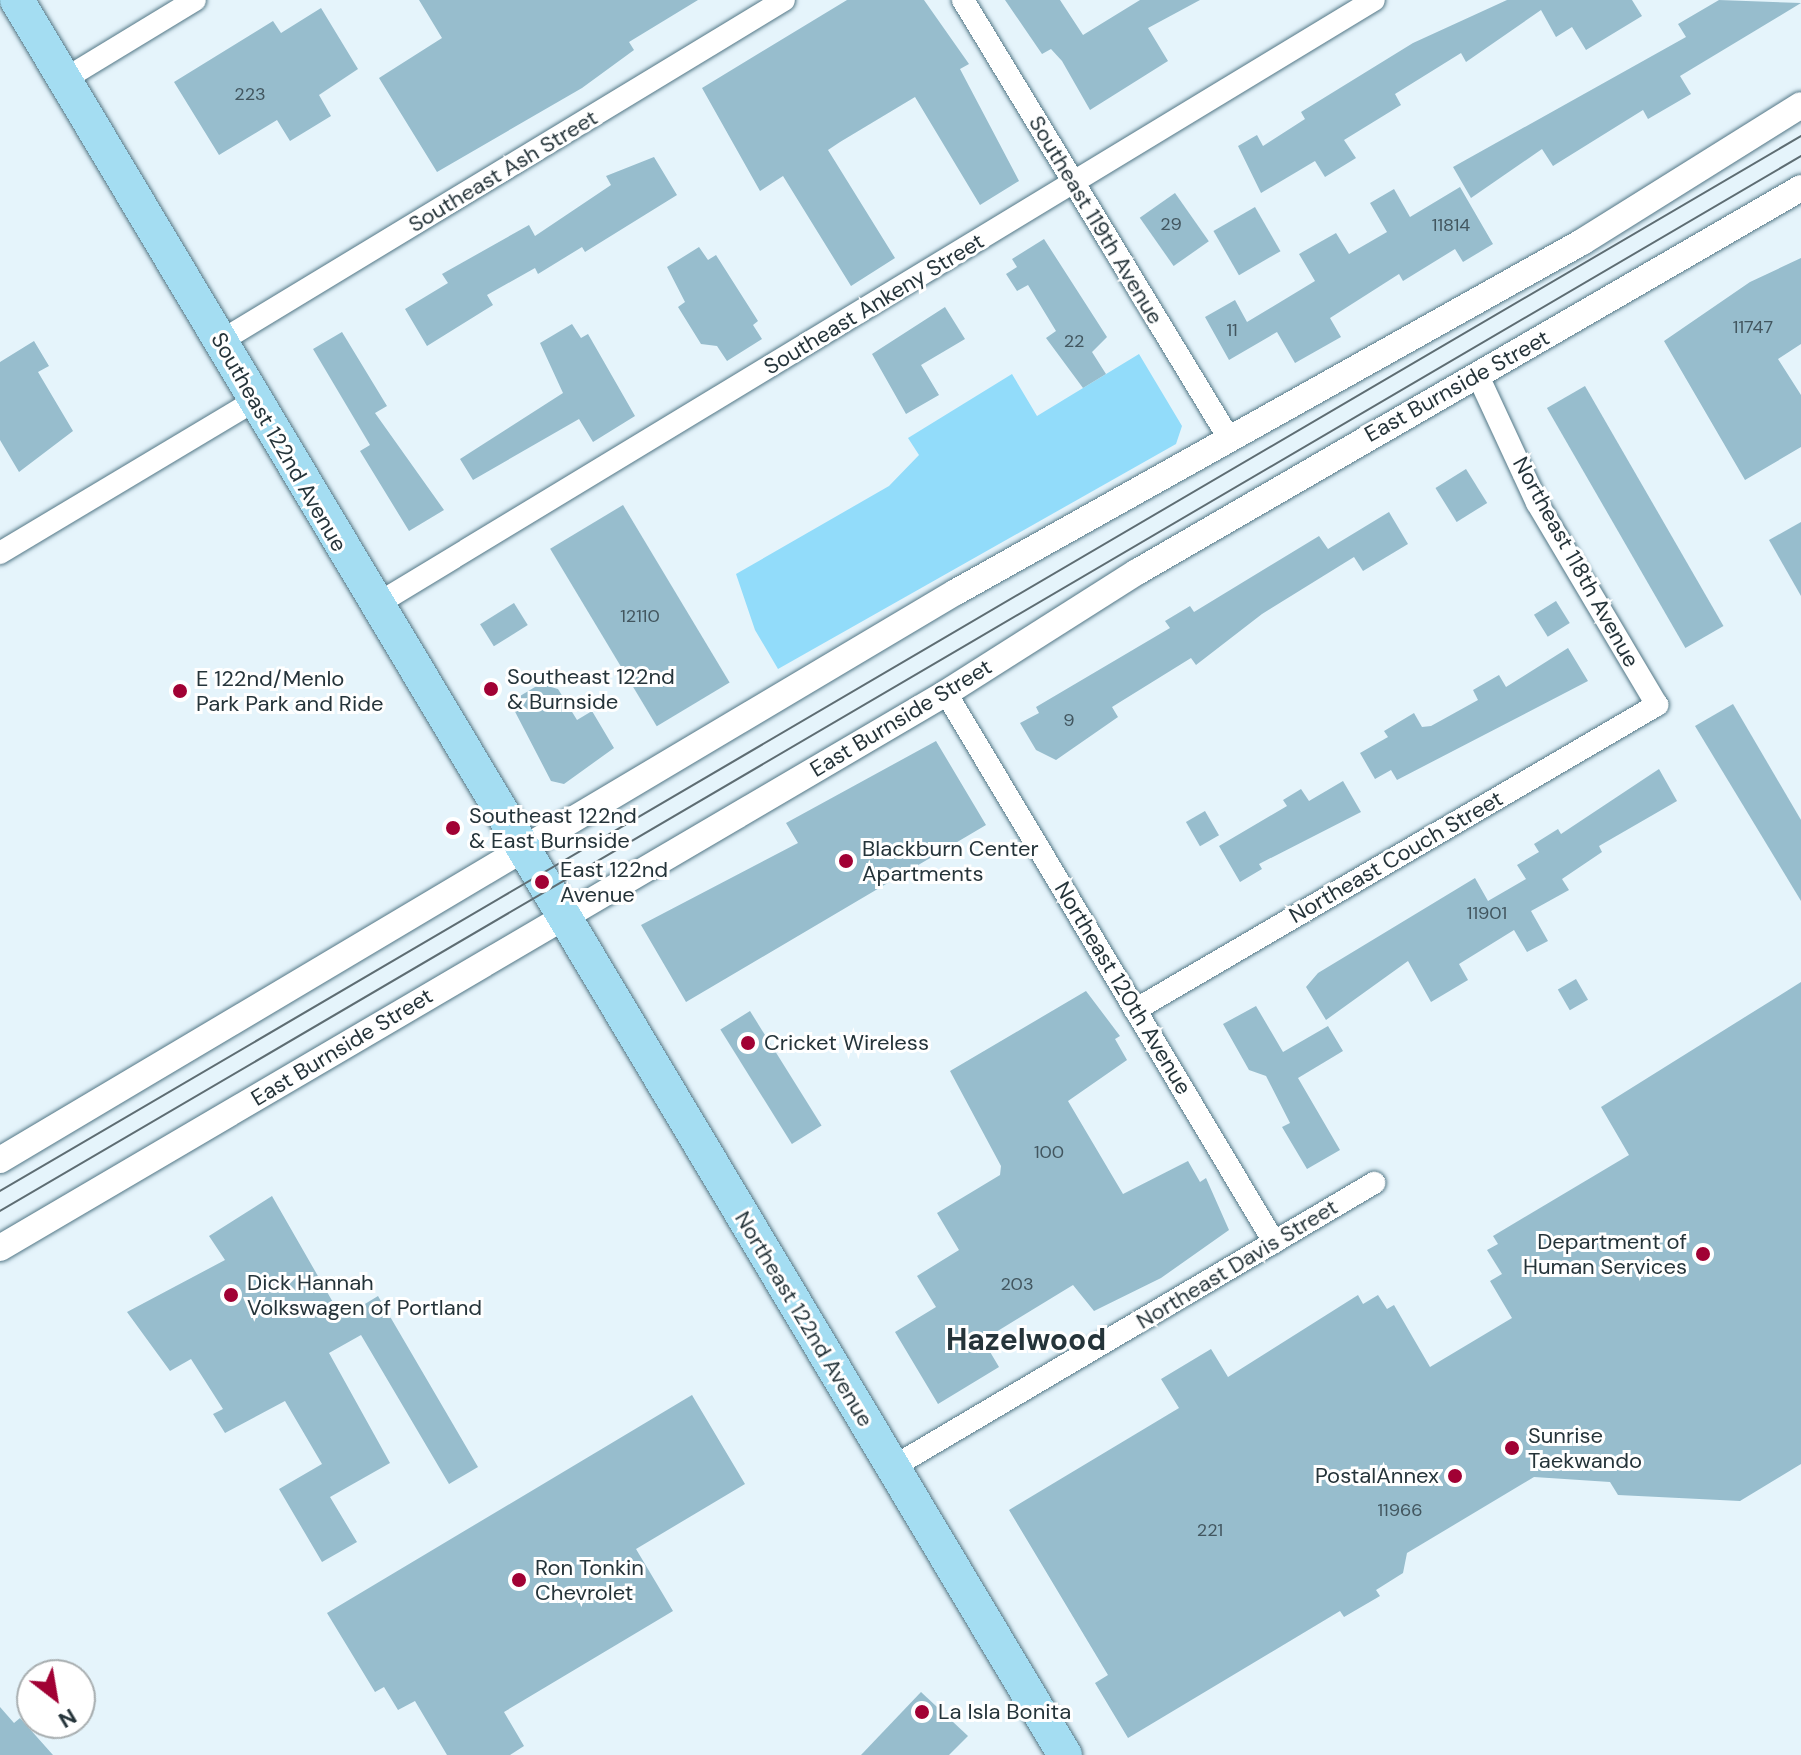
<!DOCTYPE html>
<style>
body{margin:0}
#map{position:relative;width:1801px;height:1755px;overflow:hidden;background:#e5f4fb;font-family:"DM Sans",sans-serif}
div>[style]{position:absolute}
.green>*{inset:0;background:#92dcfa}
.building>*{inset:0;background:#97bdcd;transform-origin:0 0}
.roads{filter:drop-shadow(0 0 2px #537786) drop-shadow(0 0 2px #537786)}
.minor>*{height:22px;margin:-11px;padding:0 11px;transform-origin:11px;border-radius:11px;background:#fff}
.tertiary>*{height:26px;margin:-13px;padding:0 13px;transform-origin:13px;border-radius:13px;background:#fff}
.primary>*{height:34px;margin:-17px;padding:0 17px;transform-origin:17px;border-radius:17px;background:#a4ddf2}
.tram>*{height:2px;margin:-1px;padding:0 1px;transform-origin:1px;border-radius:1px;background:#5e6d73}
.dots>*{width:22px;height:22px;translate:-50% -50%;box-sizing:border-box;border:4px solid #fff;border-radius:50%}
span{translate:-50% -50%;white-space:nowrap;text-align:center;line-height:1.15;-webkit-text-stroke:6px #fff;paint-order:stroke}
.number-label{font-size:18px;color:#42565f}
.number-label span{-webkit-text-stroke-width:0}
.street-label{font-size:22px;color:#25343a}
.poi-label{font-size:22px;color:#25343a}
.left{translate:0 -50%;text-align:left}
.right{translate:-100% -50%;text-align:right}
.district-label{font-size:30px;color:#25343a;font-weight:700}
.north{position:absolute;left:16px;top:1659px;width:80px;height:80px;box-sizing:border-box;background:#fff;border:2px solid #a8aeb0;border-radius:50%;rotate:149deg;font-size:22px;font-weight:700;line-height:32px;text-align:center;color:#25343a}
.north::after{content:'';display:block;margin:auto;width:28px;height:36px;background:#a10134;clip-path:polygon(50% 0,100% 100%,50% 72%,0 100%)}
</style>
<div id="map">
<div class="green">
<div style="clip-path:polygon(1139px 354px,1182px 426px,1176px 444px,778px 669px,755px 630px,736px 574px,889px 486px,919px 455px,908px 438px,1012px 374px,1037px 416px)"></div>
</div>
<div class="building">
<div style="clip-path:polygon(419px 0,698px 0,629px 42px,634px 50px,582px 88px,437px 172px,379px 78px,442px 38px)"></div>
<div style="clip-path:polygon(847px 0,924px 0,969px 64px,960px 69px,1019px 181px,980px 205px,915px 97px,840px 142px,828px 150px,895px 258px,851px 286px,783px 176px,760px 191px,702px 88px)"></div>
<div style="clip-path:polygon(1005px 0,1060px 0,1083px 35px,1140px 0,1200px 0,1148px 28px,1168px 61px,1090px 110px,1062px 61px,1051px 49px,1042px 54px)"></div>
<div style="clip-path:polygon(1507px 0,1632px 0,1642px 16px,1586px 50px,1572px 27px,1556px 37px,1541px 10px,1466px 62px,1461px 53px,1395px 94px,1401px 105px,1344px 140px,1356px 158px,1325px 177px,1315px 161px,1261px 193px,1238px 146px,1257px 135px,1263px 146px,1305px 119px,1301px 112px,1413px 43px)"></div>
<div style="clip-path:polygon(1719px 0,1801px 3px,1680px 76px,1691px 94px,1648px 119px,1643px 110px,1553px 166px,1542px 149px,1471px 198px,1453px 167px,1686px 37px,1678px 24px)"></div>
<div style="clip-path:polygon(321px 8px,358px 69px,319px 95px,331px 116px,290px 141px,277px 120px,219px 155px,174px 82px,273px 21px,281px 33px)"></div>
<div style="clip-path:polygon(654px 157px,677px 195px,585px 252px,582px 247px,538px 274px,535px 268px,487px 295px,493px 305px,427px 346px,405px 309px,448px 283px,442px 274px,529px 225px,535px 236px,611px 185px,606px 176px)"></div>
<div style="clip-path:polygon(1460px 187px,1493px 244px,1463px 262px,1455px 249px,1403px 281px,1399px 274px,1330px 318px,1341px 337px,1295px 363px,1277px 332px,1229px 360px,1205px 317px,1235px 300px,1247px 322px,1315px 281px,1299px 254px,1336px 233px,1349px 254px,1387px 232px,1370px 203px,1394px 189px,1410px 217px)"></div>
<div style="left:1175px;top:193px;width:59px;height:43px;rotate:55deg"></div>
<div style="left:1255px;top:207px;width:51px;height:48px;rotate:60deg"></div>
<div style="clip-path:polygon(1044px 239px,1107px 337px,1092px 352px,1106px 374px,1083px 388px,1046px 338px,1056px 331px,1028px 285px,1017px 291px,1006px 274px,1017px 267px,1012px 259px)"></div>
<div style="clip-path:polygon(699px 247px,708px 260px,716px 255px,758px 321px,753px 325px,762px 339px,727px 361px,717px 346px,701px 344px,678px 307px,685px 302px,667px 267px)"></div>
<div style="clip-path:polygon(1801px 258px,1801px 344px,1778px 359px,1801px 395px,1801px 447px,1745px 480px,1664px 341px,1750px 282px)"></div>
<div style="clip-path:polygon(945px 307px,965px 339px,921px 365px,939px 395px,906px 414px,872px 354px)"></div>
<div style="clip-path:polygon(572px 324px,581px 338px,588px 334px,635px 416px,593px 442px,579px 419px,473px 480px,460px 459px,563px 393px,540px 343px)"></div>
<div style="clip-path:polygon(342px 332px,387px 406px,375px 413px,444px 510px,409px 531px,360px 451px,370px 445px,313px 349px)"></div>
<div style="clip-path:polygon(34px 341px,49px 366px,38px 372px,73px 431px,19px 472px,0 440px,0 362px)"></div>
<div style="left:1585px;top:386px;width:277px;height:44px;rotate:60deg"></div>
<div style="left:1466px;top:469px;width:40px;height:36px;rotate:58deg"></div>
<div style="left:623px;top:505px;width:207px;height:85px;rotate:59deg"></div>
<div style="clip-path:polygon(1389px 512px,1408px 544px,1363px 571px,1354px 557px,1262px 614px,1196px 665px,1191px 658px,1112px 707px,1118px 717px,1056px 760px,1036px 750px,1020px 723px,1039px 713px,1036px 707px,1170px 628px,1165px 621px,1190px 606px,1194px 612px,1319px 536px,1328px 549px)"></div>
<div style="clip-path:polygon(1801px 522px,1801px 596px,1769px 540px)"></div>
<div style="left:1556px;top:601px;width:26px;height:26px;rotate:58deg"></div>
<div style="left:514px;top:603px;width:26px;height:40px;rotate:58deg"></div>
<div style="clip-path:polygon(1568px 648px,1588px 681px,1397px 780px,1391px 770px,1375px 779px,1360px 753px,1388px 737px,1384px 731px,1414px 713px,1422px 727px,1431px 726px,1478px 700px,1473px 690px,1499px 675px,1506px 687px)"></div>
<div style="clip-path:polygon(540px 684px,558px 689px,577px 720px,592px 711px,614px 748px,564px 784px,551px 781px,510px 702px)"></div>
<div style="clip-path:polygon(1733px 704px,1801px 820px,1801px 901px,1695px 726px)"></div>
<div style="clip-path:polygon(936px 741px,986px 825px,686px 1002px,641px 925px,798px 843px,786px 823px)"></div>
<div style="clip-path:polygon(1659px 769px,1677px 801px,1599px 846px,1602px 852px,1562px 879px,1569px 890px,1531px 911px,1548px 941px,1527px 952px,1514px 930px,1459px 964px,1468px 980px,1431px 1002px,1408px 961px,1326px 1020px,1306px 987px,1318px 973px,1475px 878px,1488px 901px,1526px 879px,1517px 865px,1539px 852px,1534px 844px,1558px 829px,1561px 834px)"></div>
<div style="clip-path:polygon(1343px 781px,1361px 812px,1259px 864px,1262px 869px,1240px 882px,1219px 846px,1287px 806px,1283px 800px,1301px 789px,1309px 801px)"></div>
<div style="left:1205px;top:811px;width:28px;height:22px;rotate:60deg"></div>
<div style="left:1576px;top:979px;width:24px;height:21px;rotate:60deg"></div>
<div style="clip-path:polygon(1801px 982px,1801px 1464px,1740px 1501px,1618px 1495px,1610px 1482px,1534px 1477px,1407px 1553px,1403px 1573px,1376px 1590px,1380px 1596px,1344px 1617px,1340px 1611px,1128px 1738px,1095px 1683px,1108px 1675px,1009px 1510px,1179px 1408px,1161px 1379px,1211px 1349px,1228px 1377px,1358px 1295px,1363px 1304px,1378px 1295px,1387px 1309px,1394px 1305px,1430px 1367px,1512px 1318px,1490px 1281px,1502px 1274px,1487px 1250px,1498px 1244px,1493px 1236px,1629px 1155px,1601px 1107px)"></div>
<div style="clip-path:polygon(1086px 991px,1120px 1036px,1115px 1039px,1127px 1060px,1068px 1101px,1123px 1194px,1188px 1161px,1200px 1182px,1206px 1178px,1229px 1230px,1161px 1278px,1094px 1311px,1073px 1285px,983px 1340px,999px 1367px,938px 1404px,895px 1332px,936px 1307px,917px 1276px,959px 1250px,937px 1213px,1000px 1175px,1001px 1166px,950px 1071px)"></div>
<div style="clip-path:polygon(1256px 1006px,1283px 1052px,1328px 1026px,1343px 1051px,1298px 1078px,1340px 1150px,1307px 1169px,1282px 1127px,1290px 1123px,1266px 1076px,1249px 1070px,1223px 1024px)"></div>
<div style="left:750px;top:1011px;width:135px;height:35px;rotate:58deg"></div>
<div style="clip-path:polygon(272px 1196px,342px 1318px,378px 1296px,478px 1467px,449px 1484px,361px 1335px,329px 1353px,390px 1463px,330px 1497px,357px 1542px,322px 1562px,279px 1489px,322px 1464px,285px 1401px,225px 1433px,213px 1414px,223px 1409px,191px 1359px,170px 1371px,127px 1312px,225px 1260px,209px 1236px)"></div>
<div style="clip-path:polygon(692px 1395px,745px 1484px,636px 1549px,673px 1611px,504px 1712px,524px 1746px,510px 1755px,447px 1755px,415px 1701px,398px 1710px,384px 1687px,375px 1692px,327px 1613px)"></div>
<div style="clip-path:polygon(921px 1692px,968px 1736px,949px 1755px,861px 1755px)"></div>
<div style="clip-path:polygon(0 1707px,14px 1723px,20px 1718px,53px 1755px,0 1755px)"></div>
</div>
<div class="roads">
<div class="minor">
<div style="left:963px;top:0;width:515px;rotate:58.75deg"></div>
<div style="left:65px;top:79px;width:152px;rotate:-31.3deg"></div>
<div style="left:221px;top:341px;width:658px;rotate:-31.2deg"></div>
<div style="left:0;top:553px;width:298px;rotate:-30.9deg"></div>
<div style="left:374px;top:606px;width:1169px;rotate:-31.22deg"></div>
<div style="left:946px;top:693px;width:640px;rotate:59.14deg"></div>
<div style="left:1135px;top:1010px;width:605px;rotate:-30.3deg"></div>
<div style="left:1657px;top:705px;width:235px;rotate:-120.7deg"></div>
<div style="left:1537px;top:503px;width:142px;rotate:-114.9deg"></div>
<div style="left:893px;top:1467px;width:559px;rotate:-30.56deg"></div>
</div>
<div class="tertiary">
<div style="left:0;top:1160px;width:1112px;rotate:-30.72deg"></div>
<div style="left:956px;top:592px;width:717px;rotate:-29.21deg"></div>
<div style="left:1582px;top:242px;width:258px;rotate:-32deg"></div>
<div style="left:0;top:1248px;width:1097px;rotate:-30.4deg"></div>
<div style="left:946px;top:693px;width:226px;rotate:-32.4deg"></div>
<div style="left:1137px;top:572px;width:767px;rotate:-30.04deg"></div>
</div>
<div class="primary">
<div style="left:17px;top:0;width:2044px;rotate:59.16deg"></div>
</div>
</div>
<div class="tram">
<div style="left:0;top:1191px;width:2087px;rotate:-30.36deg"></div>
<div style="left:0;top:1211px;width:2087px;rotate:-30.36deg"></div>
</div>
<div class="dots">
<div style="left:491px;top:689px;background:#a10134"></div>
<div style="left:180px;top:691px;background:#a10134"></div>
<div style="left:453px;top:828px;background:#a10134"></div>
<div style="left:846px;top:861px;background:#a10134"></div>
<div style="left:542px;top:882px;background:#a10134"></div>
<div style="left:748px;top:1043px;background:#a10134"></div>
<div style="left:1703px;top:1254px;background:#a10134"></div>
<div style="left:231px;top:1295px;background:#a10134"></div>
<div style="left:1512px;top:1448px;background:#a10134"></div>
<div style="left:1455px;top:1476px;background:#a10134"></div>
<div style="left:519px;top:1580px;background:#a10134"></div>
<div style="left:922px;top:1712px;background:#a10134"></div>
</div>
<div class="number-label">
<span style="left:250px;top:94px">223</span>
<span style="left:1171px;top:224px">29</span>
<span style="left:1451px;top:225px">11814</span>
<span style="left:1753px;top:327px">11747</span>
<span style="left:1232px;top:330px">11</span>
<span style="left:1074px;top:341px">22</span>
<span style="left:640px;top:616px">12110</span>
<span style="left:1069px;top:720px">9</span>
<span style="left:1487px;top:913px">11901</span>
<span style="left:1049px;top:1152px">100</span>
<span style="left:1017px;top:1284px">203</span>
<span style="left:1400px;top:1510px">11966</span>
<span style="left:1210px;top:1530px">221</span>
</div>
<div class="street-label">
<span style="left:503px;top:171px;rotate:-31deg">Southeast Ash Street</span>
<span style="left:1096px;top:220px;rotate:59deg">Southeast 119th Avenue</span>
<span style="left:874px;top:304px;rotate:-31deg">Southeast Ankeny Street</span>
<span style="left:1457px;top:386px;rotate:-29deg">East Burnside Street</span>
<span style="left:279px;top:442px;rotate:60deg">Southeast 122nd Avenue</span>
<span style="left:1576px;top:562px;rotate:61deg">Northeast 118th Avenue</span>
<span style="left:901px;top:718px;rotate:-31deg">East Burnside Street</span>
<span style="left:1396px;top:857px;rotate:-30deg">Northeast Couch Street</span>
<span style="left:1123px;top:988px;rotate:59deg">Northeast 120th Avenue</span>
<span style="left:342px;top:1047px;rotate:-31deg">East Burnside Street</span>
<span style="left:1237px;top:1264px;rotate:-31deg">Northeast Davis Street</span>
<span style="left:804px;top:1319px;rotate:59deg">Northeast 122nd Avenue</span>
</div>
<div class="poi-label">
<span class="left" style="left:507px;top:689px">Southeast 122nd<br>&amp; Burnside</span>
<span class="left" style="left:196px;top:691px">E 122nd/Menlo<br>Park Park and Ride</span>
<span class="left" style="left:469px;top:828px">Southeast 122nd<br>&amp; East Burnside</span>
<span class="left" style="left:862px;top:861px">Blackburn Center<br>Apartments</span>
<span class="left" style="left:560px;top:882px">East 122nd<br>Avenue</span>
<span class="left" style="left:764px;top:1043px">Cricket Wireless</span>
<span class="right" style="left:1687px;top:1254px">Department of<br>Human Services</span>
<span class="left" style="left:247px;top:1295px">Dick Hannah<br>Volkswagen of Portland</span>
<span class="left" style="left:1528px;top:1448px">Sunrise<br>Taekwando</span>
<span class="right" style="left:1439px;top:1476px">PostalAnnex</span>
<span class="left" style="left:535px;top:1580px">Ron Tonkin<br>Chevrolet</span>
<span class="left" style="left:938px;top:1712px">La Isla Bonita</span>
</div>
<div class="district-label">
<span style="left:1026px;top:1340px">Hazelwood</span>
</div>
<div class="north">N</div>
</div>
